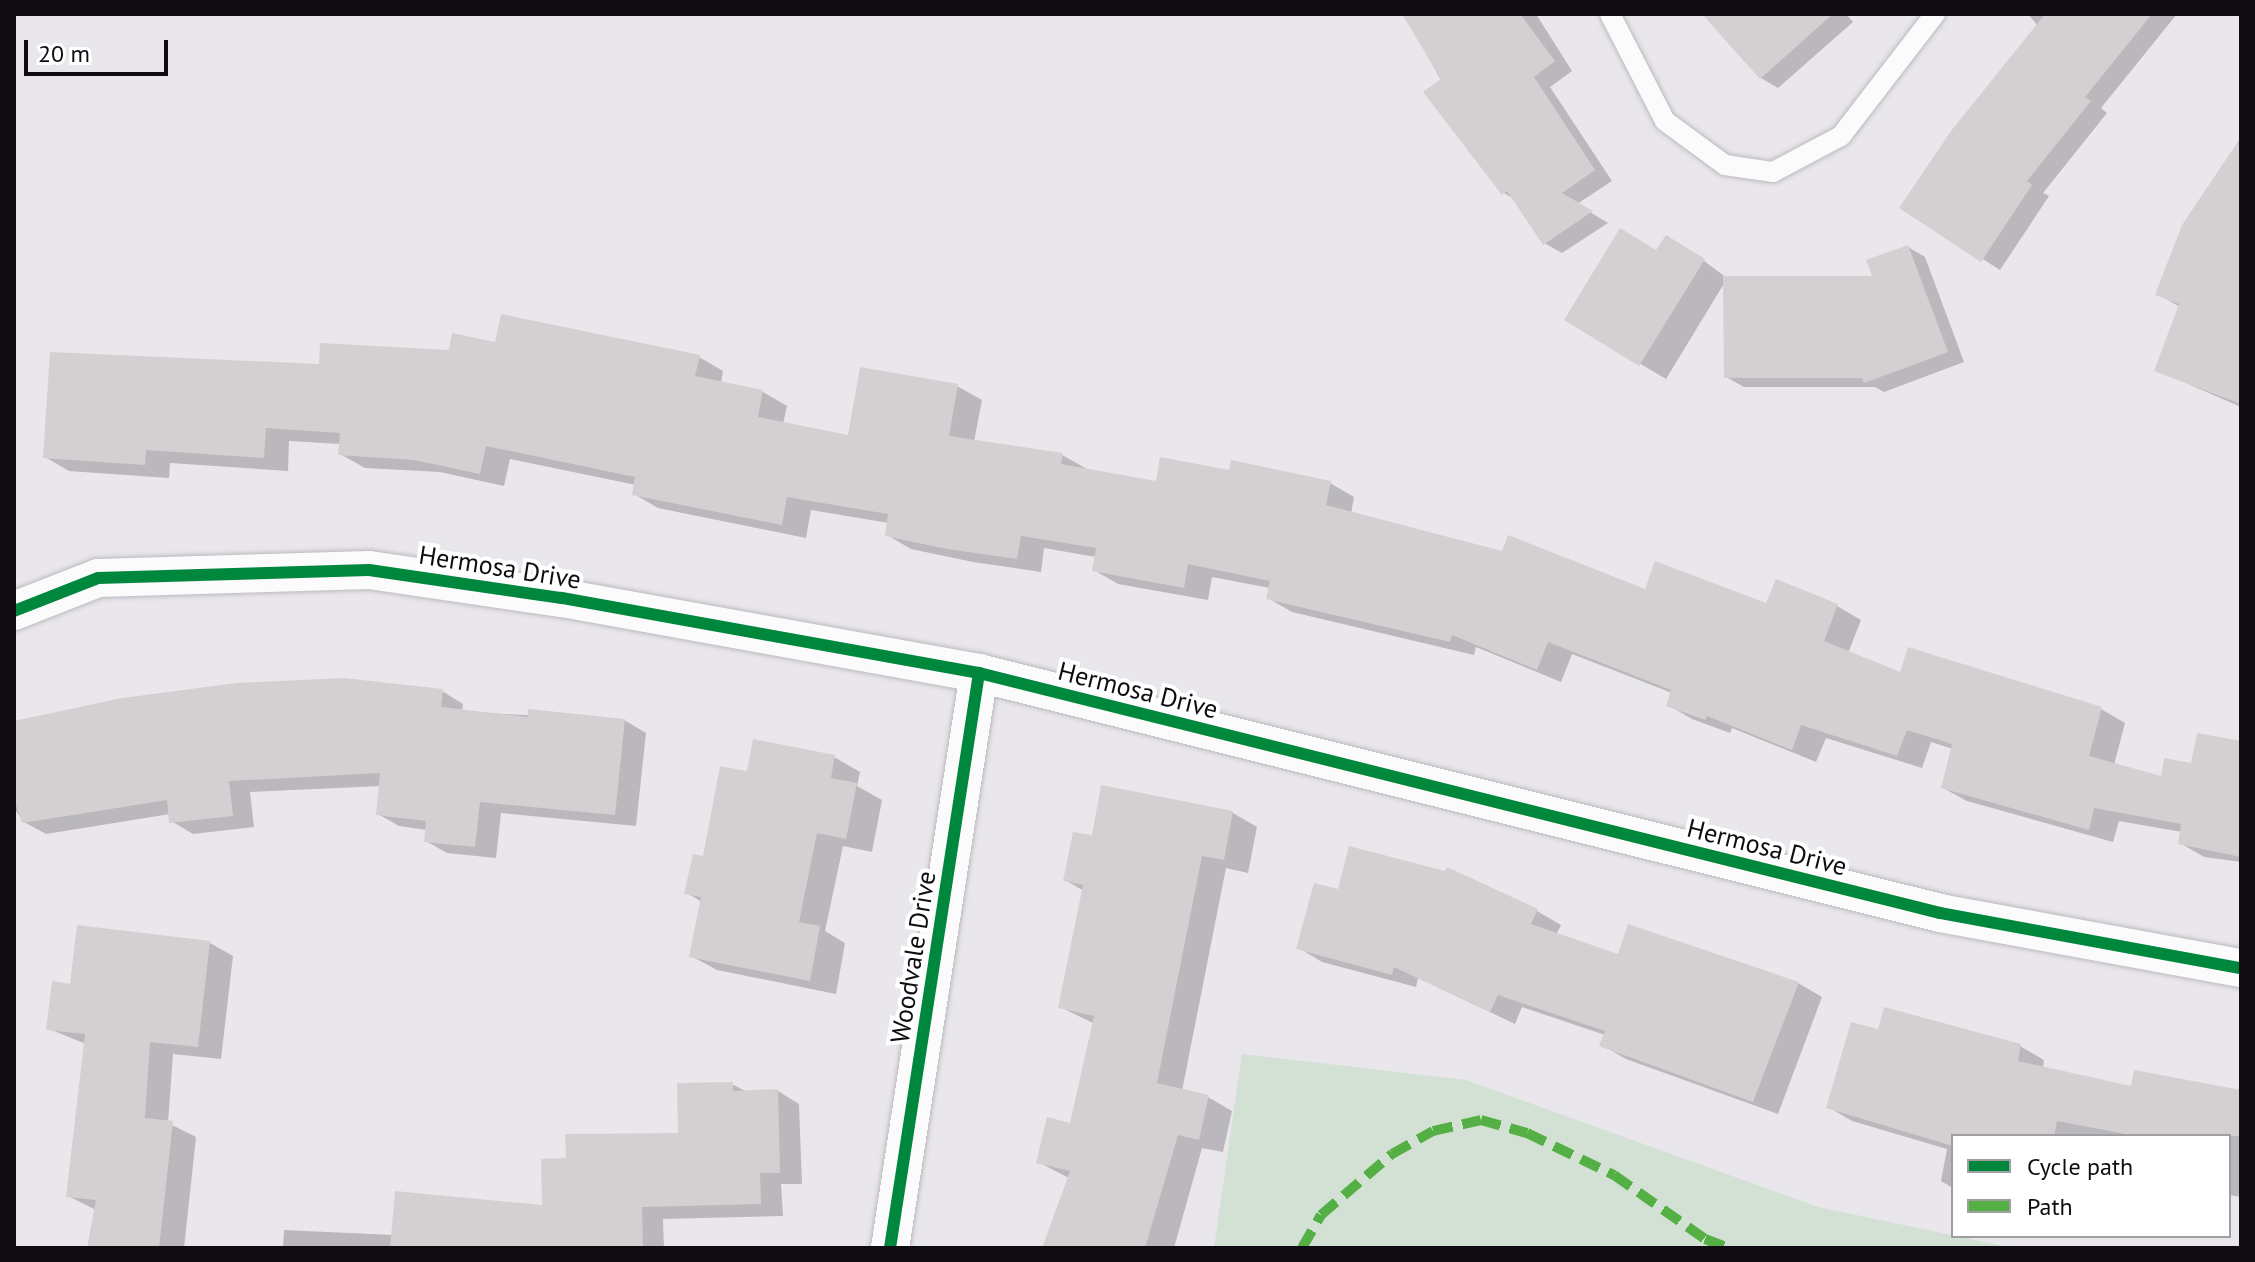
<!DOCTYPE html>
<style>
body{margin:0}
#map{position:relative;width:2255px;height:1262px;overflow:hidden;background:#e9e6ec;font-family:"PT Sans",sans-serif}
div>[style]{position:absolute}
.green>*{inset:0;background:#d2e1d3}
.shadow>*{inset:0;background:#0003}
.building>*{inset:0;background:#d4d0d2}
.roads{filter:drop-shadow(0 0 2px #bcb9bf) drop-shadow(0 0 2px #bcb9bf)}
.service>*{height:20px;margin:-10px;padding:0 10px;transform-origin:10px;border-radius:10px;background:#fcfbfc}
.minor>*{height:38px;margin:-19px;padding:0 19px;transform-origin:19px;border-radius:19px;background:#fcfbfc}
.quiet>*{height:10px;margin-top:-5px;transform-origin:0;background:repeating-linear-gradient(90deg,#54b044 0 20px,transparent 0 30px)}
.cycleway>*{height:12px;margin:-6px;padding:0 6px;transform-origin:6px;border-radius:6px;background:#00873e}
span{translate:-50% -50%;white-space:nowrap;text-align:center;line-height:1.15;-webkit-text-stroke:8px #fff;paint-order:stroke}
.street-label{font-size:26px;color:#0e0c11}
.frame{position:absolute;inset:0;border:16px solid #0e0c11;pointer-events:none}
.legend{position:absolute;left:1951px;top:1134px;width:280px;height:104px;box-sizing:border-box;background:#fff;border:2px solid #9f9ea0;margin:0;padding:10px 14px;list-style:none;font-size:24px;color:#0e0c11}
.legend li{display:flex;align-items:center;gap:16px;height:40px}
.legend b{width:40px;border:2px solid #9f9ea0}
.scale{position:absolute;left:24px;top:40px;width:144px;height:36px;box-sizing:border-box;border:4px solid #0e0c11;border-top:0;padding-left:10px;font-size:24px;line-height:28px;white-space:nowrap;color:#0e0c11;-webkit-text-stroke:6px #fff;paint-order:stroke}
</style>
<div id="map">
<div class="green">
<div style="clip-path:polygon(1242px 1054px,1466px 1080px,1818px 1207px,2013px 1248px,1214px 1248px)"></div>
</div>
<div class="shadow">
<div style="clip-path:polygon(1404px 14px,1536px 14px,1572px 71px,1550px 87px,1612px 181px,1577px 204px,1608px 223px,1562px 253px,1544px 243px,1516px 200px,1504px 193px)"></div>
<div style="clip-path:polygon(1704px 14px,1846px 14px,1853px 22px,1778px 88px,1761px 78px)"></div>
<div style="clip-path:polygon(2028px 14px,2177px 14px,2101px 108px,2107px 113px,2043px 193px,2049px 196px,2000px 270px,1902px 208px,2038px 26px)"></div>
<div style="clip-path:polygon(2241px 141px,2241px 407px,2156px 370px,2180px 307px,2158px 294px)"></div>
<div style="clip-path:polygon(1908px 247px,1925px 257px,1964px 362px,1884px 392px,1875px 387px,1744px 387px,1726px 377px,1725px 282px,1666px 379px,1566px 320px,1657px 252px,1692px 252px,1727px 278px,1874px 278px)"></div>
<div style="clip-path:polygon(496px 344px,699px 357px,723px 371px,721px 384px,763px 392px,787px 406px,783px 424px,850px 437px,957px 386px,982px 400px,974px 442px,1062px 455px,1087px 469px,1157px 484px,1231px 473px,1330px 483px,1354px 497px,1351px 514px,1646px 592px,1768px 605px,1837px 606px,1861px 620px,1848px 653px,1901px 675px,2101px 709px,2125px 723px,2114px 765px,2162px 779px,2241px 743px,2241px 862px,2204px 857px,2180px 843px,2182px 832px,2119px 821px,2113px 842px,1967px 801px,1943px 788px,1953px 749px,1931px 742px,1922px 768px,1826px 738px,1816px 762px,1732px 728px,1730px 733px,1692px 719px,1668px 705px,1672px 693px,1572px 654px,1561px 682px,1476px 647px,1474px 655px,1292px 612px,1268px 598px,1270px 588px,1212px 577px,1208px 600px,1118px 584px,1094px 570px,1096px 557px,1044px 548px,1041px 572px,973px 562px,911px 549px,887px 535px,889px 523px,811px 510px,806px 538px,658px 508px,634px 494px,636px 485px,510px 459px,504px 486px,440px 472px,365px 468px,340px 454px,341px 444px,289px 441px,288px 471px,170px 463px,169px 478px,69px 471px,45px 457px,321px 366px)"></div>
<div style="clip-path:polygon(442px 691px,463px 704px,462px 712px,624px 720px,646px 733px,636px 826px,501px 813px,496px 858px,447px 853px,426px 841px,427px 830px,399px 826px,378px 814px,381px 786px,250px 792px,254px 827px,193px 834px,171px 821px,170px 814px,46px 834px,24px 822px,14px 808px,14px 723px)"></div>
<div style="clip-path:polygon(834px 757px,860px 772px,857px 786px,882px 800px,872px 852px,843px 846px,825px 931px,845px 943px,836px 994px,717px 970px,691px 956px,702px 902px,687px 893px,748px 773px)"></div>
<div style="clip-path:polygon(1103px 788px,1233px 813px,1257px 827px,1248px 873px,1226px 868px,1182px 1091px,1208px 1097px,1232px 1111px,1223px 1152px,1202px 1148px,1174px 1248px,1044px 1248px,1069px 1178px,1038px 1162px,1072px 1125px,1095px 1024px,1060px 1007px,1084px 891px,1065px 880px,1093px 837px)"></div>
<div style="clip-path:polygon(1339px 892px,1537px 911px,1561px 925px,1556px 935px,1619px 957px,1798px 983px,1822px 997px,1778px 1114px,1626px 1059px,1602px 1045px,1605px 1035px,1522px 1007px,1515px 1024px,1418px 978px,1416px 987px,1322px 962px,1299px 948px)"></div>
<div style="clip-path:polygon(210px 943px,233px 956px,221px 1059px,173px 1054px,168px 1123px,196px 1137px,184px 1248px,89px 1248px,96px 1210px,68px 1196px,86px 1044px,49px 1029px,72px 986px)"></div>
<div style="clip-path:polygon(1879px 1032px,2020px 1046px,2044px 1060px,2043px 1068px,2133px 1089px,2241px 1092px,2241px 1197px,2229px 1195px,2229px 1136px,1953px 1136px,1953px 1188px,1941px 1181px,1947px 1149px,1852px 1121px,1828px 1107px)"></div>
<div style="clip-path:polygon(732px 1084px,747px 1092px,778px 1091px,799px 1104px,802px 1184px,781px 1184px,783px 1216px,663px 1219px,664px 1248px,283px 1248px,284px 1230px,393px 1235px,544px 1207px,568px 1160px,681px 1135px)"></div>
</div>
<div class="building">
<div style="clip-path:polygon(1402px 14px,1520px 14px,1555px 61px,1534px 77px,1595px 170px,1562px 193px,1593px 211px,1543px 245px,1507px 191px,1502px 195px,1423px 92px,1441px 79px)"></div>
<div style="clip-path:polygon(1702px 14px,1833px 14px,1760px 79px)"></div>
<div style="clip-path:polygon(2045px 14px,2152px 14px,2085px 97px,2091px 101px,2027px 181px,2032px 185px,1981px 262px,1899px 208px,1951px 131px)"></div>
<div style="clip-path:polygon(2241px 137px,2241px 404px,2154px 371px,2179px 304px,2155px 295px,2182px 225px)"></div>
<div style="clip-path:polygon(1620px 228px,1656px 250px,1666px 235px,1705px 259px,1639px 366px,1564px 320px)"></div>
<div style="clip-path:polygon(1908px 245px,1948px 352px,1864px 383px,1862px 378px,1724px 378px,1723px 276px,1872px 276px,1866px 260px)"></div>
<div style="clip-path:polygon(501px 314px,700px 355px,695px 376px,763px 390px,758px 417px,848px 435px,860px 367px,958px 384px,949px 436px,1063px 453px,1061px 464px,1156px 481px,1160px 457px,1229px 470px,1231px 460px,1331px 481px,1326px 505px,1502px 551px,1508px 535px,1645px 589px,1655px 561px,1766px 603px,1776px 579px,1838px 604px,1824px 641px,1900px 672px,1908px 647px,2102px 707px,2089px 756px,2161px 776px,2164px 758px,2191px 763px,2197px 733px,2241px 741px,2241px 857px,2178px 844px,2181px 824px,2094px 808px,2089px 830px,1941px 788px,1952px 744px,1907px 730px,1897px 756px,1801px 725px,1792px 750px,1707px 716px,1705px 720px,1666px 706px,1671px 690px,1548px 642px,1537px 670px,1452px 635px,1450px 642px,1266px 599px,1270px 581px,1188px 564px,1184px 588px,1092px 571px,1096px 548px,1021px 536px,1017px 559px,947px 549px,885px 536px,888px 514px,787px 497px,782px 525px,632px 495px,635px 477px,486px 446px,480px 474px,414px 460px,338px 455px,340px 433px,266px 428px,264px 458px,146px 450px,145px 465px,43px 458px,50px 352px,319px 364px,320px 343px,449px 350px,452px 333px,495px 342px)"></div>
<div style="clip-path:polygon(344px 678px,443px 689px,441px 707px,528px 717px,528px 709px,625px 719px,615px 815px,480px 802px,475px 847px,424px 842px,426px 821px,376px 815px,380px 773px,229px 781px,233px 816px,169px 823px,167px 800px,22px 823px,14px 799px,14px 721px,122px 698px,237px 683px)"></div>
<div style="clip-path:polygon(753px 739px,835px 755px,831px 778px,857px 783px,846px 839px,817px 833px,799px 922px,820px 926px,810px 981px,689px 957px,701px 897px,684px 894px,693px 854px,703px 856px,720px 766px,747px 771px)"></div>
<div style="clip-path:polygon(1101px 785px,1233px 811px,1224px 860px,1202px 856px,1157px 1083px,1209px 1095px,1199px 1140px,1178px 1135px,1145px 1248px,1042px 1248px,1070px 1171px,1036px 1163px,1047px 1117px,1070px 1123px,1094px 1016px,1058px 1008px,1083px 885px,1063px 881px,1073px 832px,1092px 835px)"></div>
<div style="clip-path:polygon(1349px 846px,1445px 871px,1447px 867px,1538px 909px,1531px 924px,1618px 954px,1628px 924px,1799px 982px,1753px 1102px,1599px 1046px,1605px 1031px,1498px 995px,1490px 1012px,1394px 967px,1392px 975px,1296px 949px,1314px 883px,1338px 889px)"></div>
<div style="clip-path:polygon(77px 925px,210px 941px,198px 1047px,150px 1042px,145px 1118px,173px 1121px,159px 1248px,87px 1248px,96px 1200px,66px 1197px,85px 1034px,46px 1030px,52px 981px,70px 984px)"></div>
<div style="clip-path:polygon(1884px 1007px,2021px 1044px,2018px 1061px,2131px 1086px,2134px 1070px,2241px 1090px,2241px 1136px,2136px 1136px,2057px 1121px,2054px 1136px,1953px 1136px,1953px 1146px,1826px 1108px,1851px 1022px,1878px 1029px)"></div>
<div style="clip-path:polygon(733px 1082px,733px 1091px,778px 1089px,780px 1173px,760px 1173px,761px 1204px,642px 1207px,643px 1248px,390px 1248px,395px 1191px,542px 1205px,541px 1159px,566px 1158px,565px 1134px,678px 1133px,677px 1083px)"></div>
</div>
<div class="roads">
<div class="service">
<div style="left:1610px;top:14px;width:120px;rotate:62.8deg"></div>
<div style="left:1665px;top:121px;width:74px;rotate:36.3deg"></div>
<div style="left:1725px;top:165px;width:49px;rotate:8.3deg"></div>
<div style="left:1773px;top:172px;width:77px;rotate:-27.9deg"></div>
<div style="left:1841px;top:136px;width:154px;rotate:-52.4deg"></div>
</div>
<div class="minor">
<div style="left:14px;top:611px;width:90px;rotate:-21.4deg"></div>
<div style="left:98px;top:578px;width:271px;rotate:-1.7deg"></div>
<div style="left:369px;top:570px;width:195px;rotate:8.3deg"></div>
<div style="left:562px;top:598px;width:424px;rotate:10.2deg"></div>
<div style="left:979px;top:673px;width:991px;rotate:14.02deg"></div>
<div style="left:1940px;top:913px;width:306px;rotate:10.4deg"></div>
<div style="left:890px;top:1248px;width:582px;rotate:-81.2deg"></div>
</div>
</div>
<div class="quiet">
<div style="left:1302px;top:1248px;width:38px;rotate:-60deg"></div>
<div style="left:1321px;top:1215px;width:94px;rotate:-40.7deg"></div>
<div style="left:1392px;top:1154px;width:47px;rotate:-29.3deg"></div>
<div style="left:1433px;top:1131px;width:49px;rotate:-12.9deg"></div>
<div style="left:1481px;top:1120px;width:48px;rotate:15.8deg"></div>
<div style="left:1527px;top:1133px;width:97px;rotate:25.8deg"></div>
<div style="left:1614px;top:1175px;width:111px;rotate:35.1deg"></div>
<div style="left:1705px;top:1239px;width:25px;rotate:21deg"></div>
</div>
<div class="cycleway">
<div style="left:14px;top:611px;width:90px;rotate:-21.4deg"></div>
<div style="left:98px;top:578px;width:271px;rotate:-1.7deg"></div>
<div style="left:369px;top:570px;width:195px;rotate:8.3deg"></div>
<div style="left:562px;top:598px;width:424px;rotate:10.2deg"></div>
<div style="left:979px;top:673px;width:991px;rotate:14.02deg"></div>
<div style="left:1940px;top:913px;width:306px;rotate:10.4deg"></div>
<div style="left:890px;top:1248px;width:582px;rotate:-81.2deg"></div>
</div>
<div class="street-label">
<span style="left:500px;top:567px;rotate:9deg">Hermosa Drive</span>
<span style="left:1138px;top:690px;rotate:14deg">Hermosa Drive</span>
<span style="left:1767px;top:847px;rotate:14deg">Hermosa Drive</span>
<span style="left:913px;top:957px;rotate:-81deg">Woodvale Drive</span>
</div>
<div class="frame"></div>
<ul class="legend">
<li><b style="height:10px;background:#00873e"></b>Cycle path</li>
<li><b style="height:10px;background:#54b044"></b>Path</li>
</ul>
<div class="scale">20 m</div>
</div>
